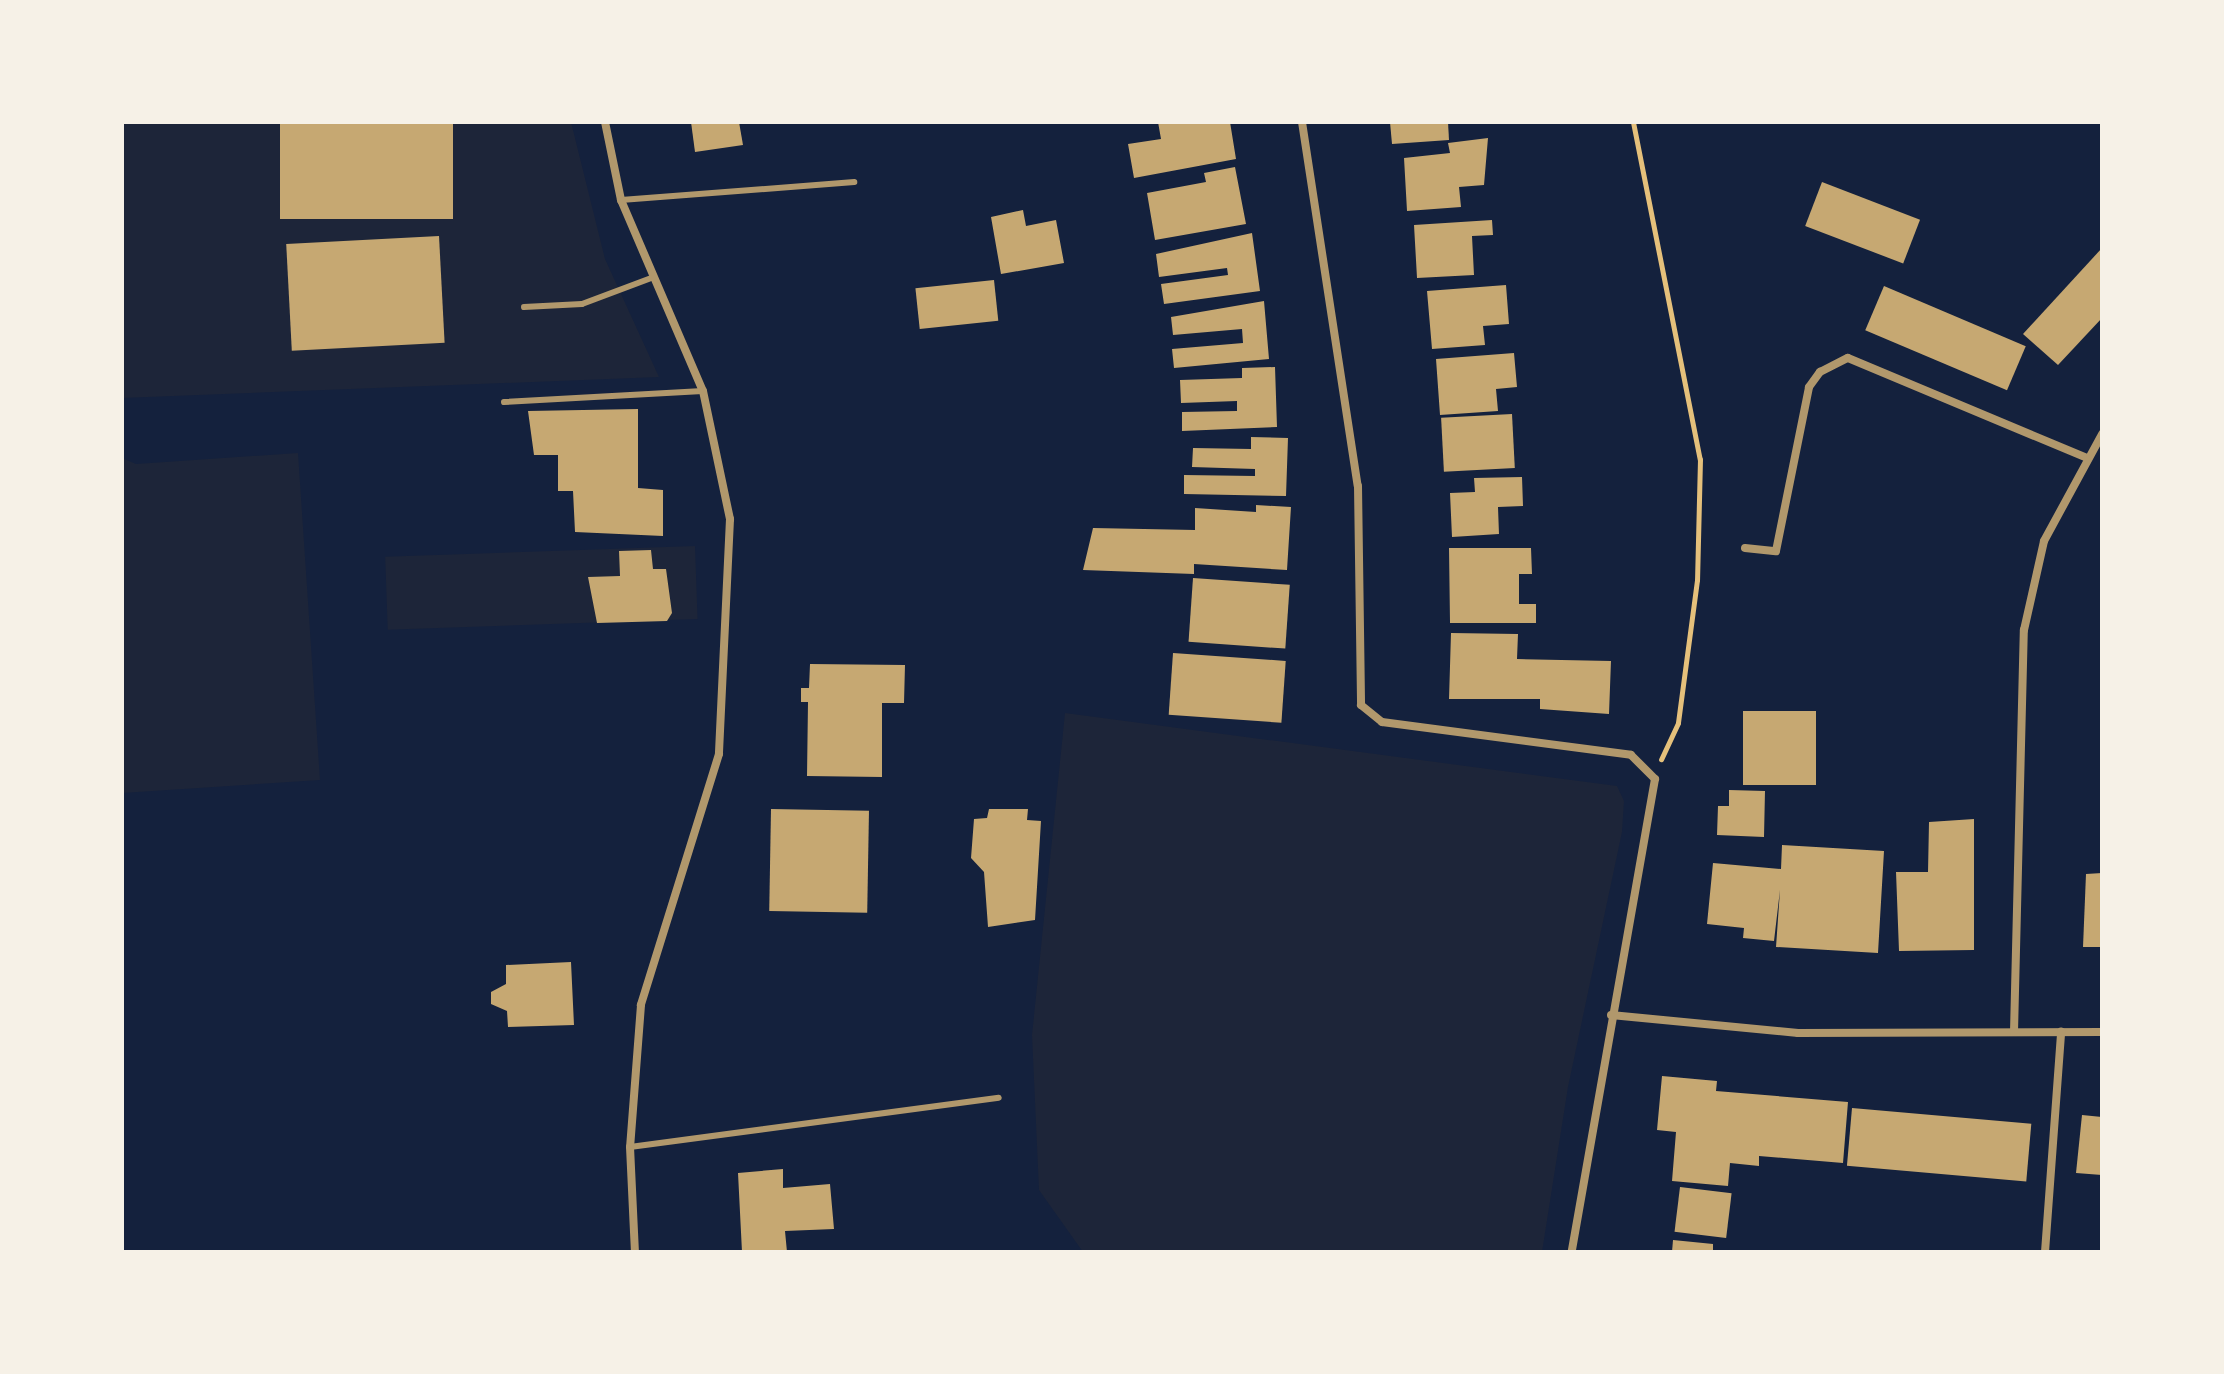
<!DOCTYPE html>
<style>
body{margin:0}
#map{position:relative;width:2224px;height:1374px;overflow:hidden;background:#14213d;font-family:"IBM Plex Serif",serif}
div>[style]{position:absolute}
.green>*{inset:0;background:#1d2539;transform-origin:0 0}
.building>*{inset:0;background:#c6a872;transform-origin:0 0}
.path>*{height:5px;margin:-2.5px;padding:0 2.5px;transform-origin:2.5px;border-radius:2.5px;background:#e5c07b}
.service>*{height:6px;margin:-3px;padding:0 3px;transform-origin:3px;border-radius:3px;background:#b1986c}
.minor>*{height:8px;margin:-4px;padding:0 4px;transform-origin:4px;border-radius:4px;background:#b1986c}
span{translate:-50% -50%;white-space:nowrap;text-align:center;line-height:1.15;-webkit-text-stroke:8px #f6f1e7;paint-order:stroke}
.frame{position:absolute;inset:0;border:124px solid #f6f1e7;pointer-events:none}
</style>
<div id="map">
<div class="green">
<div style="clip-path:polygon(122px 122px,571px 122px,605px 259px,659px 377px,122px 398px)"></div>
<div style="clip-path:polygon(298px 453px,320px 780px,122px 793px,122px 458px,136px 464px)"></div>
<div style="left:695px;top:546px;width:73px;height:310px;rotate:88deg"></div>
<div style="clip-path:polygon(1065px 713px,1617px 786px,1624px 801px,1622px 832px,1568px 1087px,1542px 1252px,1083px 1252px,1039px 1190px,1032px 1035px)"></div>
</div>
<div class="building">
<div style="left:280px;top:122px;width:173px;height:97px"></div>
<div style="clip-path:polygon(691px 122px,739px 122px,743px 145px,695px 152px)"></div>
<div style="clip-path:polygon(1158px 122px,1230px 122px,1236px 159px,1134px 178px,1128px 144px,1161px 139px)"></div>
<div style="clip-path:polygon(1390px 122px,1448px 122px,1449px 140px,1392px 144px)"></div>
<div style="clip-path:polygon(1488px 138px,1484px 185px,1459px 187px,1461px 207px,1407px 211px,1404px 158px,1450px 153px,1448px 143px)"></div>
<div style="clip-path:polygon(1235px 167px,1246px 224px,1155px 240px,1147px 193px,1206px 182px,1204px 173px)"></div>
<div style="left:1822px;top:182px;width:105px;height:47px;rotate:21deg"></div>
<div style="clip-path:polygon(1023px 210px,1026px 226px,1056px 220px,1064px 263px,1001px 274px,991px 217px)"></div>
<div style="clip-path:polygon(1492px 220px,1493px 235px,1472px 236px,1474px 275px,1417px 278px,1414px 225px)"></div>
<div style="clip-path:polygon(1252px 233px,1260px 291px,1164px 304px,1161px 284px,1228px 275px,1227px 268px,1159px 277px,1156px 254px)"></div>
<div style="left:439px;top:236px;width:107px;height:153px;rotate:87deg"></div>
<div style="clip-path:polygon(2102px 248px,2102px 318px,2058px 365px,2023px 334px)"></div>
<div style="left:994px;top:280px;width:41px;height:79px;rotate:84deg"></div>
<div style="clip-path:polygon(1506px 285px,1509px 324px,1483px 326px,1485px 345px,1432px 349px,1427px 291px)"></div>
<div style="left:1884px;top:286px;width:154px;height:48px;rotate:23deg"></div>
<div style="clip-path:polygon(1264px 301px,1269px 359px,1174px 368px,1172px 349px,1243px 343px,1242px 329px,1173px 335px,1171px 317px)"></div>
<div style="clip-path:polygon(1514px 353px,1517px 387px,1496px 389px,1498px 411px,1440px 415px,1436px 359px)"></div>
<div style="clip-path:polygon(1275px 367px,1277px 427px,1182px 431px,1182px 412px,1237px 411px,1237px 401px,1181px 403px,1180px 380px,1242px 378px,1242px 368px)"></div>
<div style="clip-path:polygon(638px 409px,638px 488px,663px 490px,663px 536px,575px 532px,573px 491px,558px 491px,558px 455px,534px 455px,528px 411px)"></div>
<div style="left:1512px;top:414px;width:54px;height:71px;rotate:87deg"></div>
<div style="clip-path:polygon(1251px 437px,1288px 438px,1286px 496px,1184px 494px,1184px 475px,1255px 476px,1255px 469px,1192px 467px,1193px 448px,1251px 449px)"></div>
<div style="clip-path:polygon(1522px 477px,1523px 506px,1498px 507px,1499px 534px,1452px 537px,1450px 493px,1475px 492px,1474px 478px)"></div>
<div style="clip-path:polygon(1256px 505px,1291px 507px,1287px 570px,1194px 564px,1194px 574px,1083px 570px,1093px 528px,1195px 530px,1195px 508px,1256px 512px)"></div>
<div style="clip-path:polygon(1449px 548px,1531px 548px,1532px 574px,1519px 574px,1519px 604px,1536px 604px,1536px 623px,1450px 623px)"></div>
<div style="clip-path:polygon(651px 550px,653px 569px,666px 569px,672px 613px,667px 621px,597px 623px,588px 577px,620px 576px,619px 551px)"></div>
<div style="left:1193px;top:578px;width:97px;height:64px;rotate:4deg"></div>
<div style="clip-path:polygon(1451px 633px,1518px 634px,1517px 659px,1611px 661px,1609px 714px,1540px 709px,1540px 699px,1449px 699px)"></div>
<div style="left:1173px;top:653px;width:113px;height:62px;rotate:4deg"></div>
<div style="clip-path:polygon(810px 664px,905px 665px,904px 703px,882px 703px,882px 777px,807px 776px,808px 702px,801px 702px,801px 688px,809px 688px)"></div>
<div style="left:1743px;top:711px;width:73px;height:74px"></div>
<div style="clip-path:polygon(1729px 790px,1765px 791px,1764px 837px,1717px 835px,1718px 806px,1729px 806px)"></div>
<div style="left:771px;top:809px;width:98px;height:102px;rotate:1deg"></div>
<div style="clip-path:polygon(989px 809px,1028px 809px,1027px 820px,1041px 821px,1035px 920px,988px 927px,984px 872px,971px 858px,974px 819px,987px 818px)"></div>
<div style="clip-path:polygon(1974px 819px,1974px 950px,1899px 951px,1896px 872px,1928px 872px,1929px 822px)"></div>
<div style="clip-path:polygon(1782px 845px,1884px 851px,1878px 953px,1776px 947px,1780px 890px,1774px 941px,1743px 938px,1744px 928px,1707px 924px,1713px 863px,1781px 869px)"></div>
<div style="clip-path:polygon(2102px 873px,2102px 947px,2083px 947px,2086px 874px)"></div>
<div style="clip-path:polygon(571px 962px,574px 1025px,508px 1027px,507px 1011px,491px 1004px,491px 992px,506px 984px,506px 965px)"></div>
<div style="clip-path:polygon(1662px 1076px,1717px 1081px,1716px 1091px,1848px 1102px,1843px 1163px,1759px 1156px,1759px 1166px,1730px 1163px,1728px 1186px,1672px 1181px,1676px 1132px,1657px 1130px)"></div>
<div style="left:1852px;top:1108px;width:180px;height:58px;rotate:5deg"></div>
<div style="clip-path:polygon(2082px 1115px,2102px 1117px,2102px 1175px,2076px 1173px)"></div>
<div style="clip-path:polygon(783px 1169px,783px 1188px,830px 1184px,834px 1229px,785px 1231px,787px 1252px,742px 1252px,738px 1173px)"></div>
<div style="left:1680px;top:1187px;width:52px;height:45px;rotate:7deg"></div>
<div style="clip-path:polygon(1673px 1240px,1713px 1244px,1713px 1252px,1672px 1252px)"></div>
</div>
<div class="path">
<div style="left:1633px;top:122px;width:344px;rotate:78.8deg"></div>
<div style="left:1700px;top:459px;width:121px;rotate:91.4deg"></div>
<div style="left:1697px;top:580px;width:144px;rotate:97.6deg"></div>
<div style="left:1678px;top:723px;width:40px;rotate:115deg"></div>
</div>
<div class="service">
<div style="left:621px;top:200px;width:234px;rotate:-4.4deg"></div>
<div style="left:524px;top:307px;width:58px;rotate:-3deg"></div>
<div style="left:582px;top:304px;width:74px;rotate:-20.6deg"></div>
<div style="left:504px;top:402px;width:199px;rotate:-3.2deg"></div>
<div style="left:630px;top:1147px;width:372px;rotate:-7.6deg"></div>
</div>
<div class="minor">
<div style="left:605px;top:122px;width:80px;rotate:78.4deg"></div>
<div style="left:621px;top:200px;width:208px;rotate:66.8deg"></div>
<div style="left:703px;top:391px;width:131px;rotate:78.1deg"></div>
<div style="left:730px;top:519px;width:235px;rotate:92.7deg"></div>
<div style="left:719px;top:754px;width:263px;rotate:107.3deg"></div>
<div style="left:641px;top:1005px;width:142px;rotate:94.4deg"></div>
<div style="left:630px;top:1147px;width:105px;rotate:87.3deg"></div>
<div style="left:1302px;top:122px;width:368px;rotate:81.3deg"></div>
<div style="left:1358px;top:486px;width:219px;rotate:89.2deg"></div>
<div style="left:1361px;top:705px;width:27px;rotate:39deg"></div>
<div style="left:1382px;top:722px;width:251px;rotate:7.5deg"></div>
<div style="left:1631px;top:755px;width:34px;rotate:45deg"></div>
<div style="left:1655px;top:779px;width:480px;rotate:100deg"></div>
<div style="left:1745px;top:548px;width:31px;rotate:6deg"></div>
<div style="left:1776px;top:551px;width:167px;rotate:-78.6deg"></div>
<div style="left:1809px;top:387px;width:19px;rotate:-54deg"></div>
<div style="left:1820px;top:372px;width:31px;rotate:-27deg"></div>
<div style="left:1848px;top:358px;width:257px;rotate:22.7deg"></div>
<div style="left:1611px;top:1015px;width:188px;rotate:5.5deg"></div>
<div style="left:1798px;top:1033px;width:304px;rotate:-0.2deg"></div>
<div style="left:2014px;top:1032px;width:402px;rotate:-88.6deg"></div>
<div style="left:2024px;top:630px;width:91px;rotate:-77.3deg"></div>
<div style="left:2044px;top:541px;width:122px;rotate:-61.5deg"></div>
<div style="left:2045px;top:1252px;width:221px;rotate:-85.8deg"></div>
</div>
<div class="frame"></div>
</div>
